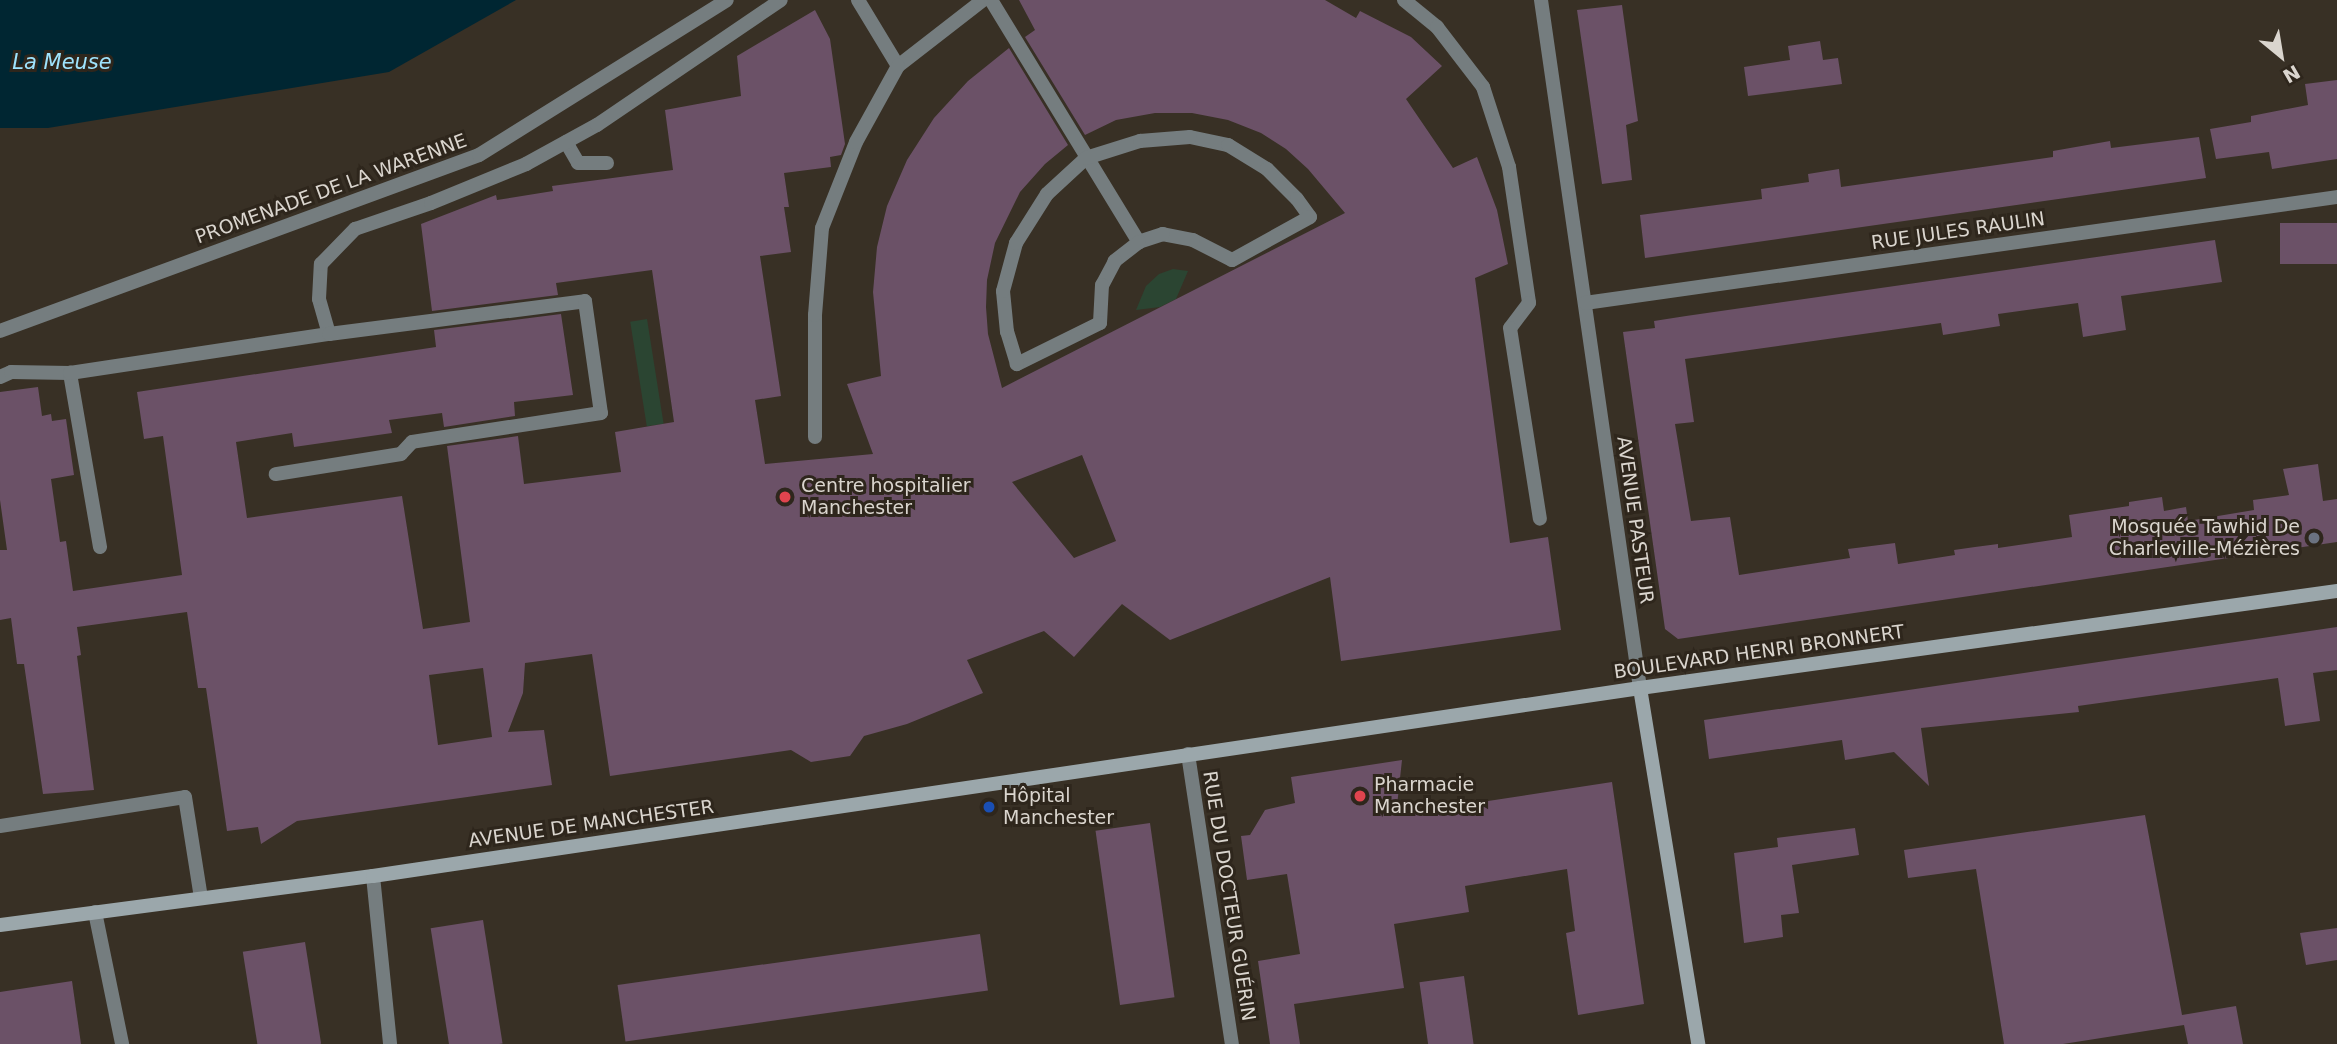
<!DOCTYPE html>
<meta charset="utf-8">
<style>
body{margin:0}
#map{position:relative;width:2337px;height:1044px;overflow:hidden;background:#383025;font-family:"DejaVu Sans",sans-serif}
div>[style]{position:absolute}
.green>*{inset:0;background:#2b4532;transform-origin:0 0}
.water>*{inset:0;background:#002632}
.building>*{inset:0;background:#6b5167;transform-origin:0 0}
.lane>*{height:14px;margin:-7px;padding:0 7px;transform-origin:7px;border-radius:7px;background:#757d7f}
.street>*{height:14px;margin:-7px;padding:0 7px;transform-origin:7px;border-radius:7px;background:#757d7f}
.secondary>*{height:14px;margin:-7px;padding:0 7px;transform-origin:7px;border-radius:7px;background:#9ba7ab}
.dots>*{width:19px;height:19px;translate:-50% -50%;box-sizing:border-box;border:4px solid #2e261c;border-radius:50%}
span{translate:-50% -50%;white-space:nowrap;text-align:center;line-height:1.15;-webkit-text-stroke:6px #2e261c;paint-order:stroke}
.street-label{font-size:19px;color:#dad5ce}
.poi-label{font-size:19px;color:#dad5ce}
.left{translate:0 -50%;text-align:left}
.right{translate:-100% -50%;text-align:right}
.water-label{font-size:21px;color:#9ee3fd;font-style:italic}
.north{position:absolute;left:2246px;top:21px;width:70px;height:70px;-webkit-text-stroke:5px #2e261c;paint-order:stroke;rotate:150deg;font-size:19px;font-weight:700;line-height:28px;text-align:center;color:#dad5ce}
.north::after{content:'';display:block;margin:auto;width:24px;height:32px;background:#dad5ce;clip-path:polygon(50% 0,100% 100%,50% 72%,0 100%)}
</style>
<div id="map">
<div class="green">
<div style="clip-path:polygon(1173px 269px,1188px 271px,1176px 299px,1160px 307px,1136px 310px,1146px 286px,1159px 274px)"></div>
<div style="left:647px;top:319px;width:106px;height:17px;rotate:81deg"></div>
</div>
<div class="water">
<div style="clip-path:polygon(0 0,516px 0,389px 72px,48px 128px,0 128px)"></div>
</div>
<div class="building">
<div style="clip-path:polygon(evenodd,1019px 0,1325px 0,1356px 18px,1360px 11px,1411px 37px,1442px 66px,1406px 99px,1453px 168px,1477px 157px,1497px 210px,1508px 264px,1475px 278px,1510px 543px,1548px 537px,1561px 630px,1341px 661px,1330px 577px,1170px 640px,1122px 604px,1074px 657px,1044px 631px,967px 660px,983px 693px,907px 724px,864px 736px,850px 756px,811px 762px,791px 750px,610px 776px,592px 654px,525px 663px,523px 693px,508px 732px,544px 730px,552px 785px,297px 821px,261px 844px,258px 827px,227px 831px,206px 688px,198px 688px,187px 612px,77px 627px,81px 655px,77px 656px,94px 790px,43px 794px,24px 664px,17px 664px,11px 618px,0 620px,0 550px,7px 550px,0 500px,0 392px,38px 387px,42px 416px,51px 414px,52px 421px,66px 419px,74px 475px,51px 479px,60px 542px,66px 541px,73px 591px,182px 575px,163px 436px,144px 439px,137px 392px,436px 347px,434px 330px,561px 314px,573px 395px,514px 402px,515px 416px,444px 427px,442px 413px,389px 420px,392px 433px,294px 447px,292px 433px,236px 442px,247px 518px,402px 496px,423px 629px,470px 622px,447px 446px,518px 436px,524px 484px,621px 472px,615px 432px,674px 422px,652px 270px,556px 283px,558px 295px,432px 311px,421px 224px,496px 195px,497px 200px,553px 191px,552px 186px,673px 170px,665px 110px,741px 96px,737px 56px,815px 10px,830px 39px,845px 144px,841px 155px,830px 157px,831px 167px,784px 173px,789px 207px,784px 207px,791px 252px,760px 256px,781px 396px,755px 400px,765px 464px,873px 454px,847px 384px,881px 376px,873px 292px,877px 247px,887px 206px,907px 160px,934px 118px,968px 81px,1009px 48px,1068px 145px,1045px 164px,1020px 192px,995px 243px,987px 280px,986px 307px,988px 334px,1002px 388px,1345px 213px,1308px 169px,1286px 149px,1261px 133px,1228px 120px,1192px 113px,1155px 113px,1116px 120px,1085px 135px,1025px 37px,1035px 30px,1019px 0,1082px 455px,1116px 541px,1074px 558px,1012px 482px,1082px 455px,1019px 0,483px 668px,492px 737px,438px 745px,429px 675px,483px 668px)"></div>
<div style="clip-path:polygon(1622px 5px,1638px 121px,1626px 125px,1632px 180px,1602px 184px,1577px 10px)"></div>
<div style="clip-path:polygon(1820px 41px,1823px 60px,1838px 58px,1842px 84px,1748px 96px,1744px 67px,1790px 60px,1788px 46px)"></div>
<div style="clip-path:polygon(2337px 80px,2337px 159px,2272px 169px,2269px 152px,2216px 159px,2210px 129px,2251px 122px,2251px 116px,2308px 105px,2305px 84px)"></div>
<div style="clip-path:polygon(2199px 137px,2206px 178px,1645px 258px,1640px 215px,1762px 199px,1761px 189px,1809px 182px,1808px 174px,1839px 169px,1841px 187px,2053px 157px,2053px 151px,2110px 141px,2111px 148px)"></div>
<div style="left:2337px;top:223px;width:41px;height:57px;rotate:90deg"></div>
<div style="clip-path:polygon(2215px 240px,2222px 282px,2121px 296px,2126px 330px,2083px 337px,2078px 303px,1998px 314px,2000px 326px,1943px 335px,1941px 323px,1685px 359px,1694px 422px,1675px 424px,1691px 521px,1730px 517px,1739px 575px,1850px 558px,1848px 549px,1895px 543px,1898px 564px,1955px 555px,1954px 550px,1975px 547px,1998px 544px,1998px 548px,2072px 537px,2069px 515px,2129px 506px,2129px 502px,2162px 497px,2164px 511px,2186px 507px,2188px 521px,2254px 510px,2253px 500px,2289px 495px,2283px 469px,2318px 464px,2323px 501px,2337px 499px,2337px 542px,1678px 639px,1665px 629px,1623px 332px,1655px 328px,1654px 321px,1686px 316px)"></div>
<div style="clip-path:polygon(2337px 627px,2337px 670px,2313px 673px,2320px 721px,2285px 726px,2278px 678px,2078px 706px,2079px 712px,1921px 728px,1929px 786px,1894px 752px,1845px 760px,1842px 740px,1709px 759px,1704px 720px)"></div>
<div style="clip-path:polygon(1402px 760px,1396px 815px,1612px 782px,1644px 1004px,1578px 1015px,1566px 933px,1575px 931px,1567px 869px,1465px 886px,1469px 912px,1394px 924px,1404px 988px,1294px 1004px,1300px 1044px,1270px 1044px,1258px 961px,1300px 954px,1287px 874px,1247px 880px,1241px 836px,1250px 835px,1265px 810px,1295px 803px,1291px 777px)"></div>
<div style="clip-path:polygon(2145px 815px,2182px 1015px,2236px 1006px,2243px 1044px,2188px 1044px,2184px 1025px,2063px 1044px,2004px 1044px,1976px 869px,1908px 878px,1904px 850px)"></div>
<div style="left:1150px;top:823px;width:176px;height:55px;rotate:82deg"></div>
<div style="clip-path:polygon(1855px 828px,1859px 855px,1792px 865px,1799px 913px,1781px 915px,1783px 937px,1744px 943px,1734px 853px,1778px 847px,1777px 838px)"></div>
<div style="left:483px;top:920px;width:125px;height:53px;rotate:81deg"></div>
<div style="clip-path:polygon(2337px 928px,2337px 960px,2306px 965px,2300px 933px)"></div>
<div style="left:980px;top:934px;width:57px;height:366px;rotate:82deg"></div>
<div style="left:305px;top:942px;width:103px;height:63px;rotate:81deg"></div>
<div style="left:1464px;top:976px;width:69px;height:45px;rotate:82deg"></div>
<div style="clip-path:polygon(72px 981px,81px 1044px,0 1044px,0 992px)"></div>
</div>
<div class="lane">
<div style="left:858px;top:0;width:77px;rotate:58.8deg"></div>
<div style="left:898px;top:66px;width:108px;rotate:-37.8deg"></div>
<div style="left:991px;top:0;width:284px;rotate:58.6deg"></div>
<div style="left:1404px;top:0;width:43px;rotate:39.3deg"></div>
<div style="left:1437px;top:27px;width:76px;rotate:52.5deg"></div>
<div style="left:1483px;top:87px;width:84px;rotate:72deg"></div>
<div style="left:1509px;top:167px;width:137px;rotate:81.6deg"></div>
<div style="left:1529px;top:303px;width:31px;rotate:127deg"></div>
<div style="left:1510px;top:328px;width:193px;rotate:81.1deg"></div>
<div style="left:1190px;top:137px;width:39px;rotate:12deg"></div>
<div style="left:1228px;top:145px;width:46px;rotate:31.6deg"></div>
<div style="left:1267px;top:169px;width:42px;rotate:45deg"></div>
<div style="left:1297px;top:199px;width:22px;rotate:54deg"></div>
<div style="left:1310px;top:217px;width:89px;rotate:151.1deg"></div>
<div style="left:1232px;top:260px;width:44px;rotate:-152.9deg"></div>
<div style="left:1193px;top:240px;width:31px;rotate:-169deg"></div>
<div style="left:1163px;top:234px;width:25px;rotate:162deg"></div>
<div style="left:1139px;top:242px;width:31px;rotate:142deg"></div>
<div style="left:1115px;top:261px;width:27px;rotate:118deg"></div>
<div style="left:1102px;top:285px;width:38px;rotate:93deg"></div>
<div style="left:1100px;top:323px;width:93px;rotate:153.7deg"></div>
<div style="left:1017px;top:364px;width:34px;rotate:-107deg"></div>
<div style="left:1007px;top:332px;width:41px;rotate:-95.6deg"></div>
<div style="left:1003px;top:291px;width:50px;rotate:-74.8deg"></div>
<div style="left:1016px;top:243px;width:58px;rotate:-57.7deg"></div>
<div style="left:1047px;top:194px;width:53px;rotate:-42.7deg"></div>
<div style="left:1086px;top:158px;width:57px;rotate:-17.5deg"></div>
<div style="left:1140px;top:141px;width:50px;rotate:-4.6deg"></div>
<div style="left:566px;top:142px;width:24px;rotate:60deg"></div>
<div style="left:578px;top:163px;width:29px"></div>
<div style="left:329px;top:334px;width:36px;rotate:-106deg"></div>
<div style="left:319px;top:299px;width:35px;rotate:-87deg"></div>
<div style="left:321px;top:264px;width:49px;rotate:-45.8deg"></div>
<div style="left:355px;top:229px;width:80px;rotate:-18.9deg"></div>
<div style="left:431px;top:203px;width:103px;rotate:-22.3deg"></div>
<div style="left:526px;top:164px;width:81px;rotate:-28.8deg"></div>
<div style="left:597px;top:125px;width:222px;rotate:-34.2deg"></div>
<div style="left:0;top:377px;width:12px;rotate:-24deg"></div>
<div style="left:11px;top:372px;width:59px;rotate:1deg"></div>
<div style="left:815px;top:437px;width:122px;rotate:-90deg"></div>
<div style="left:815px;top:315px;width:87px;rotate:-85.4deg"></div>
<div style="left:822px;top:228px;width:92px;rotate:-68.4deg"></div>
<div style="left:856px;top:142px;width:87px;rotate:-61.1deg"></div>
<div style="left:100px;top:547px;width:177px;rotate:-99.8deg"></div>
<div style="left:70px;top:373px;width:262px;rotate:-8.6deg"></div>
<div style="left:329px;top:334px;width:258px;rotate:-7.3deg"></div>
<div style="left:585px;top:301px;width:113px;rotate:81.9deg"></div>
<div style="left:601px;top:413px;width:191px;rotate:171.3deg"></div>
<div style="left:412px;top:442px;width:16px;rotate:133deg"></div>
<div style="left:401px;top:454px;width:127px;rotate:170.9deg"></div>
<div style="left:0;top:826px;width:187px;rotate:-8.9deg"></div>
<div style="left:185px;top:797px;width:102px;rotate:81deg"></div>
<div style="left:95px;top:912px;width:135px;rotate:78.4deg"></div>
</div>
<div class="street">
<div style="left:1541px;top:0;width:695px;rotate:81.81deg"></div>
<div style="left:1585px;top:303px;width:759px;rotate:-8.02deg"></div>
<div style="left:0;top:331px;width:510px;rotate:-20.17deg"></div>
<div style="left:479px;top:155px;width:292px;rotate:-32deg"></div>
<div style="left:1188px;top:754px;width:293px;rotate:81.4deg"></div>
<div style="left:373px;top:876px;width:169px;rotate:84.2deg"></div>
</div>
<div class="secondary">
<div style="left:1640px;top:688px;width:361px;rotate:80.7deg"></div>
<div style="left:0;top:925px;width:376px;rotate:-7.5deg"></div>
<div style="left:373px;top:876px;width:1281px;rotate:-8.44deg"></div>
<div style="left:1640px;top:688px;width:704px;rotate:-7.92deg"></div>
</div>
<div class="dots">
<div style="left:785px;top:497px;background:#e0444e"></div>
<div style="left:2314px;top:538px;background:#6b7280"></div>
<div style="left:1360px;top:796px;background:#e0444e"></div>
<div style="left:989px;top:807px;background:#1a4fb4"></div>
</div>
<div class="street-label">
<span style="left:331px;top:189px;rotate:-20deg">PROMENADE DE LA WARENNE</span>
<span style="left:1958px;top:231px;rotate:-8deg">RUE JULES RAULIN</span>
<span style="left:1635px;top:520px;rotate:82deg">AVENUE PASTEUR</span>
<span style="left:1759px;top:652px;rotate:-8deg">BOULEVARD HENRI BRONNERT</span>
<span style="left:591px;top:824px;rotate:-8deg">AVENUE DE MANCHESTER</span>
<span style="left:1229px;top:896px;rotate:81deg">RUE DU DOCTEUR GUÉRIN</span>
</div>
<div class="poi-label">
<span class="left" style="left:801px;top:497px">Centre hospitalier<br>Manchester</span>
<span class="right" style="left:2300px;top:538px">Mosquée Tawhid De<br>Charleville-Mézières</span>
<span class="left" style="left:1374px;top:796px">Pharmacie<br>Manchester</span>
<span class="left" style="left:1003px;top:807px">Hôpital<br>Manchester</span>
</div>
<div class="water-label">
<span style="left:62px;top:62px">La Meuse</span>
</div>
<div class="north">N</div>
</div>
